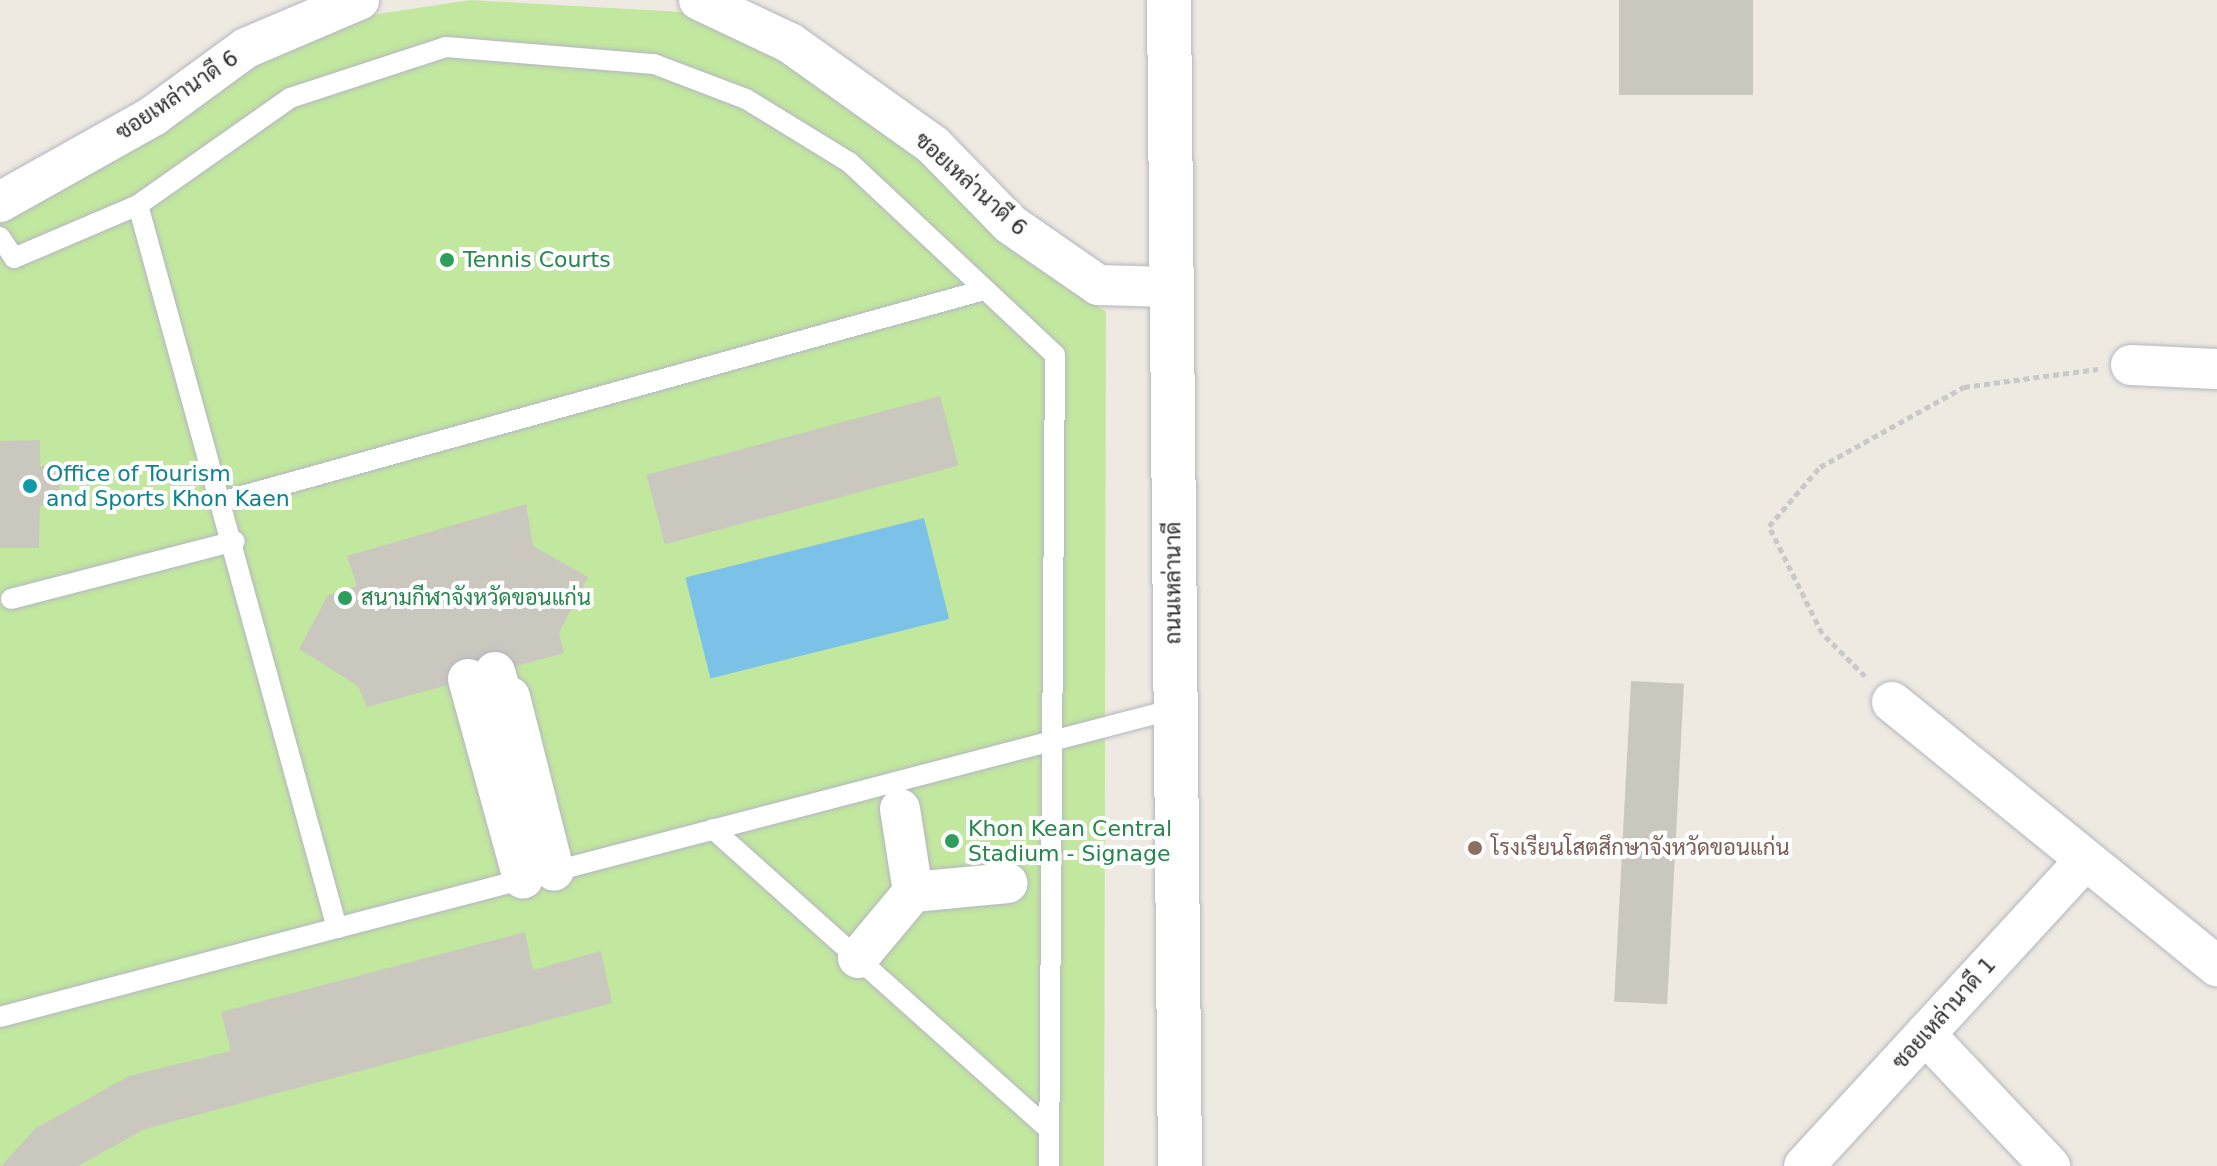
<!DOCTYPE html>
<meta charset="utf-8">
<style>
body{margin:0}
#map{position:relative;width:2217px;height:1166px;overflow:hidden;background:#eee9e1;font-family:"DejaVu Sans",Sarabun,sans-serif}
div>[style]{position:absolute}
.pitch>*{inset:0;background:#c2e79f}
.water>*{inset:0;background:#7cc2e8;transform-origin:0 0}
.building>*{inset:0;background:#cac7bf;transform-origin:0 0}
.path>*{height:5px;margin-top:-2.5px;transform-origin:0;background:repeating-linear-gradient(90deg,#c9c9c9 0 6px,transparent 0 10px)}
.roads{filter:drop-shadow(0 0 2px #b4b6c0) drop-shadow(0 0 2px #b4b6c0)}
.lane>*{height:20px;margin:-10px;padding:0 10px;transform-origin:10px;border-radius:10px;background:#fff}
.street>*{height:40px;margin:-20px;padding:0 20px;transform-origin:20px;border-radius:20px;background:#fff}
.secondary>*{height:44px;margin:-22px;padding:0 22px;transform-origin:22px;border-radius:22px;background:#fff}
.dots>*{width:22px;height:22px;translate:-50% -50%;box-sizing:border-box;border:4px solid #fff;border-radius:50%}
span{translate:-50% -50%;white-space:nowrap;text-align:center;line-height:1.15;-webkit-text-stroke:8px #fff;paint-order:stroke}
.street-label{font-size:22px;color:#2e2e2e}
.leisure-label{font-size:22px;color:#27864d}
.left{translate:0 -50%;text-align:left}
.culture-label{font-size:22px;color:#0d838f}
.education-label{font-size:22px;color:#785e54}
</style>
<div id="map">
<div class="pitch">
<div style="clip-path:polygon(470px 0,682px 12px,779px 57px,920px 156px,999px 235px,1106px 312px,1104px 1166px,0 1166px,0 221px,253px 59px,365px 16px)"></div>
</div>
<div class="water">
<div style="left:924px;top:518px;width:104px;height:246px;rotate:76deg"></div>
</div>
<div class="building">
<div style="left:1619px;top:0;width:134px;height:95px"></div>
<div style="left:940px;top:396px;width:72px;height:304px;rotate:75deg"></div>
<div style="clip-path:polygon(40px 440px,40px 466px,60px 467px,59px 505px,40px 506px,39px 548px,0 548px,0 441px)"></div>
<div style="clip-path:polygon(526px 504px,533px 546px,588px 577px,559px 633px,564px 653px,367px 707px,358px 686px,299px 649px,328px 595px,357px 586px,347px 556px)"></div>
<div style="left:1631px;top:681px;width:53px;height:321px;rotate:3deg"></div>
<div style="clip-path:polygon(525px 932px,533px 970px,601px 951px,612px 1003px,145px 1129px,78px 1166px,1px 1166px,36px 1128px,129px 1076px,231px 1051px,221px 1012px)"></div>
</div>
<div class="path">
<div style="left:1865px;top:676px;width:61px;rotate:-135deg"></div>
<div style="left:1822px;top:633px;width:119px;rotate:-116.4deg"></div>
<div style="left:1769px;top:526px;width:78px;rotate:-49.2deg"></div>
<div style="left:1820px;top:467px;width:165px;rotate:-29.1deg"></div>
<div style="left:1964px;top:387px;width:135px;rotate:-7.7deg"></div>
</div>
<div class="roads">
<div class="lane">
<div style="left:0;top:237px;width:25px;rotate:56deg"></div>
<div style="left:14px;top:258px;width:135px;rotate:-23.1deg"></div>
<div style="left:224px;top:501px;width:789px;rotate:-15.52deg"></div>
<div style="left:11px;top:599px;width:231px;rotate:-14.5deg"></div>
<div style="left:713px;top:829px;width:450px;rotate:41.8deg"></div>
<div style="left:337px;top:928px;width:865px;rotate:-14.66deg"></div>
<div style="left:0;top:1017px;width:349px;rotate:-14.8deg"></div>
<div style="left:337px;top:928px;width:750px;rotate:-105.39deg"></div>
<div style="left:138px;top:205px;width:186px;rotate:-35.1deg"></div>
<div style="left:290px;top:98px;width:164px;rotate:-18.1deg"></div>
<div style="left:446px;top:47px;width:209px;rotate:4.7deg"></div>
<div style="left:654px;top:64px;width:98px;rotate:20.8deg"></div>
<div style="left:746px;top:99px;width:121px;rotate:31.5deg"></div>
<div style="left:849px;top:162px;width:282px;rotate:43.1deg"></div>
<div style="left:1055px;top:355px;width:811px;rotate:90.42deg"></div>
</div>
<div class="street">
<div style="left:699px;top:0;width:101px;rotate:25.3deg"></div>
<div style="left:790px;top:43px;width:176px;rotate:35.5deg"></div>
<div style="left:933px;top:145px;width:110px;rotate:45.7deg"></div>
<div style="left:1010px;top:224px;width:107px;rotate:34.7deg"></div>
<div style="left:1098px;top:285px;width:73px;rotate:1.6deg"></div>
<div style="left:0;top:202px;width:176px;rotate:-29.3deg"></div>
<div style="left:153px;top:116px;width:115px;rotate:-36.2deg"></div>
<div style="left:246px;top:48px;width:123px;rotate:-23deg"></div>
<div style="left:2131px;top:365px;width:86px;rotate:2.7deg"></div>
<div style="left:495px;top:672px;width:28px;rotate:73deg"></div>
<div style="left:503px;top:699px;width:7px;rotate:-16deg"></div>
<div style="left:510px;top:697px;width:179px;rotate:75.8deg"></div>
<div style="left:468px;top:679px;width:207px;rotate:74.6deg"></div>
<div style="left:1892px;top:702px;width:419px;rotate:39.1deg"></div>
<div style="left:900px;top:809px;width:84px;rotate:81.1deg"></div>
<div style="left:858px;top:958px;width:86px;rotate:-50.2deg"></div>
<div style="left:913px;top:892px;width:95px;rotate:-5.4deg"></div>
<div style="left:1925px;top:1034px;width:182px;rotate:46.6deg"></div>
<div style="left:1804px;top:1166px;width:415px;rotate:-47.4deg"></div>
</div>
<div class="secondary">
<div style="left:1169px;top:0;width:1166px;rotate:89.46deg"></div>
</div>
</div>
<div class="dots">
<div style="left:447px;top:260px;background:#2e9e5b"></div>
<div style="left:30px;top:486px;background:#0f9aa8"></div>
<div style="left:345px;top:598px;background:#2e9e5b"></div>
<div style="left:952px;top:841px;background:#2e9e5b"></div>
<div style="left:1475px;top:848px;background:#8d6e63"></div>
</div>
<div class="street-label">
<span style="left:177px;top:95px;rotate:-34deg">ซอยเหล่านาดี 6</span>
<span style="left:971px;top:184px;rotate:42deg">ซอยเหล่านาดี 6</span>
<span style="left:1173px;top:583px;rotate:-90deg">ถนนเหล่านาดี</span>
<span style="left:1944px;top:1013px;rotate:-48deg">ซอยเหล่านาดี 1</span>
</div>
<div class="leisure-label">
<span class="left" style="left:463px;top:260px">Tennis Courts</span>
<span class="left" style="left:361px;top:598px">สนามกีฬาจังหวัดขอนแก่น</span>
<span class="left" style="left:968px;top:841px">Khon Kean Central<br>Stadium - Signage</span>
</div>
<div class="culture-label">
<span class="left" style="left:46px;top:486px">Office of Tourism<br>and Sports Khon Kaen</span>
</div>
<div class="education-label">
<span class="left" style="left:1491px;top:848px">โรงเรียนโสตสึกษาจังหวัดขอนแก่น</span>
</div>
</div>
